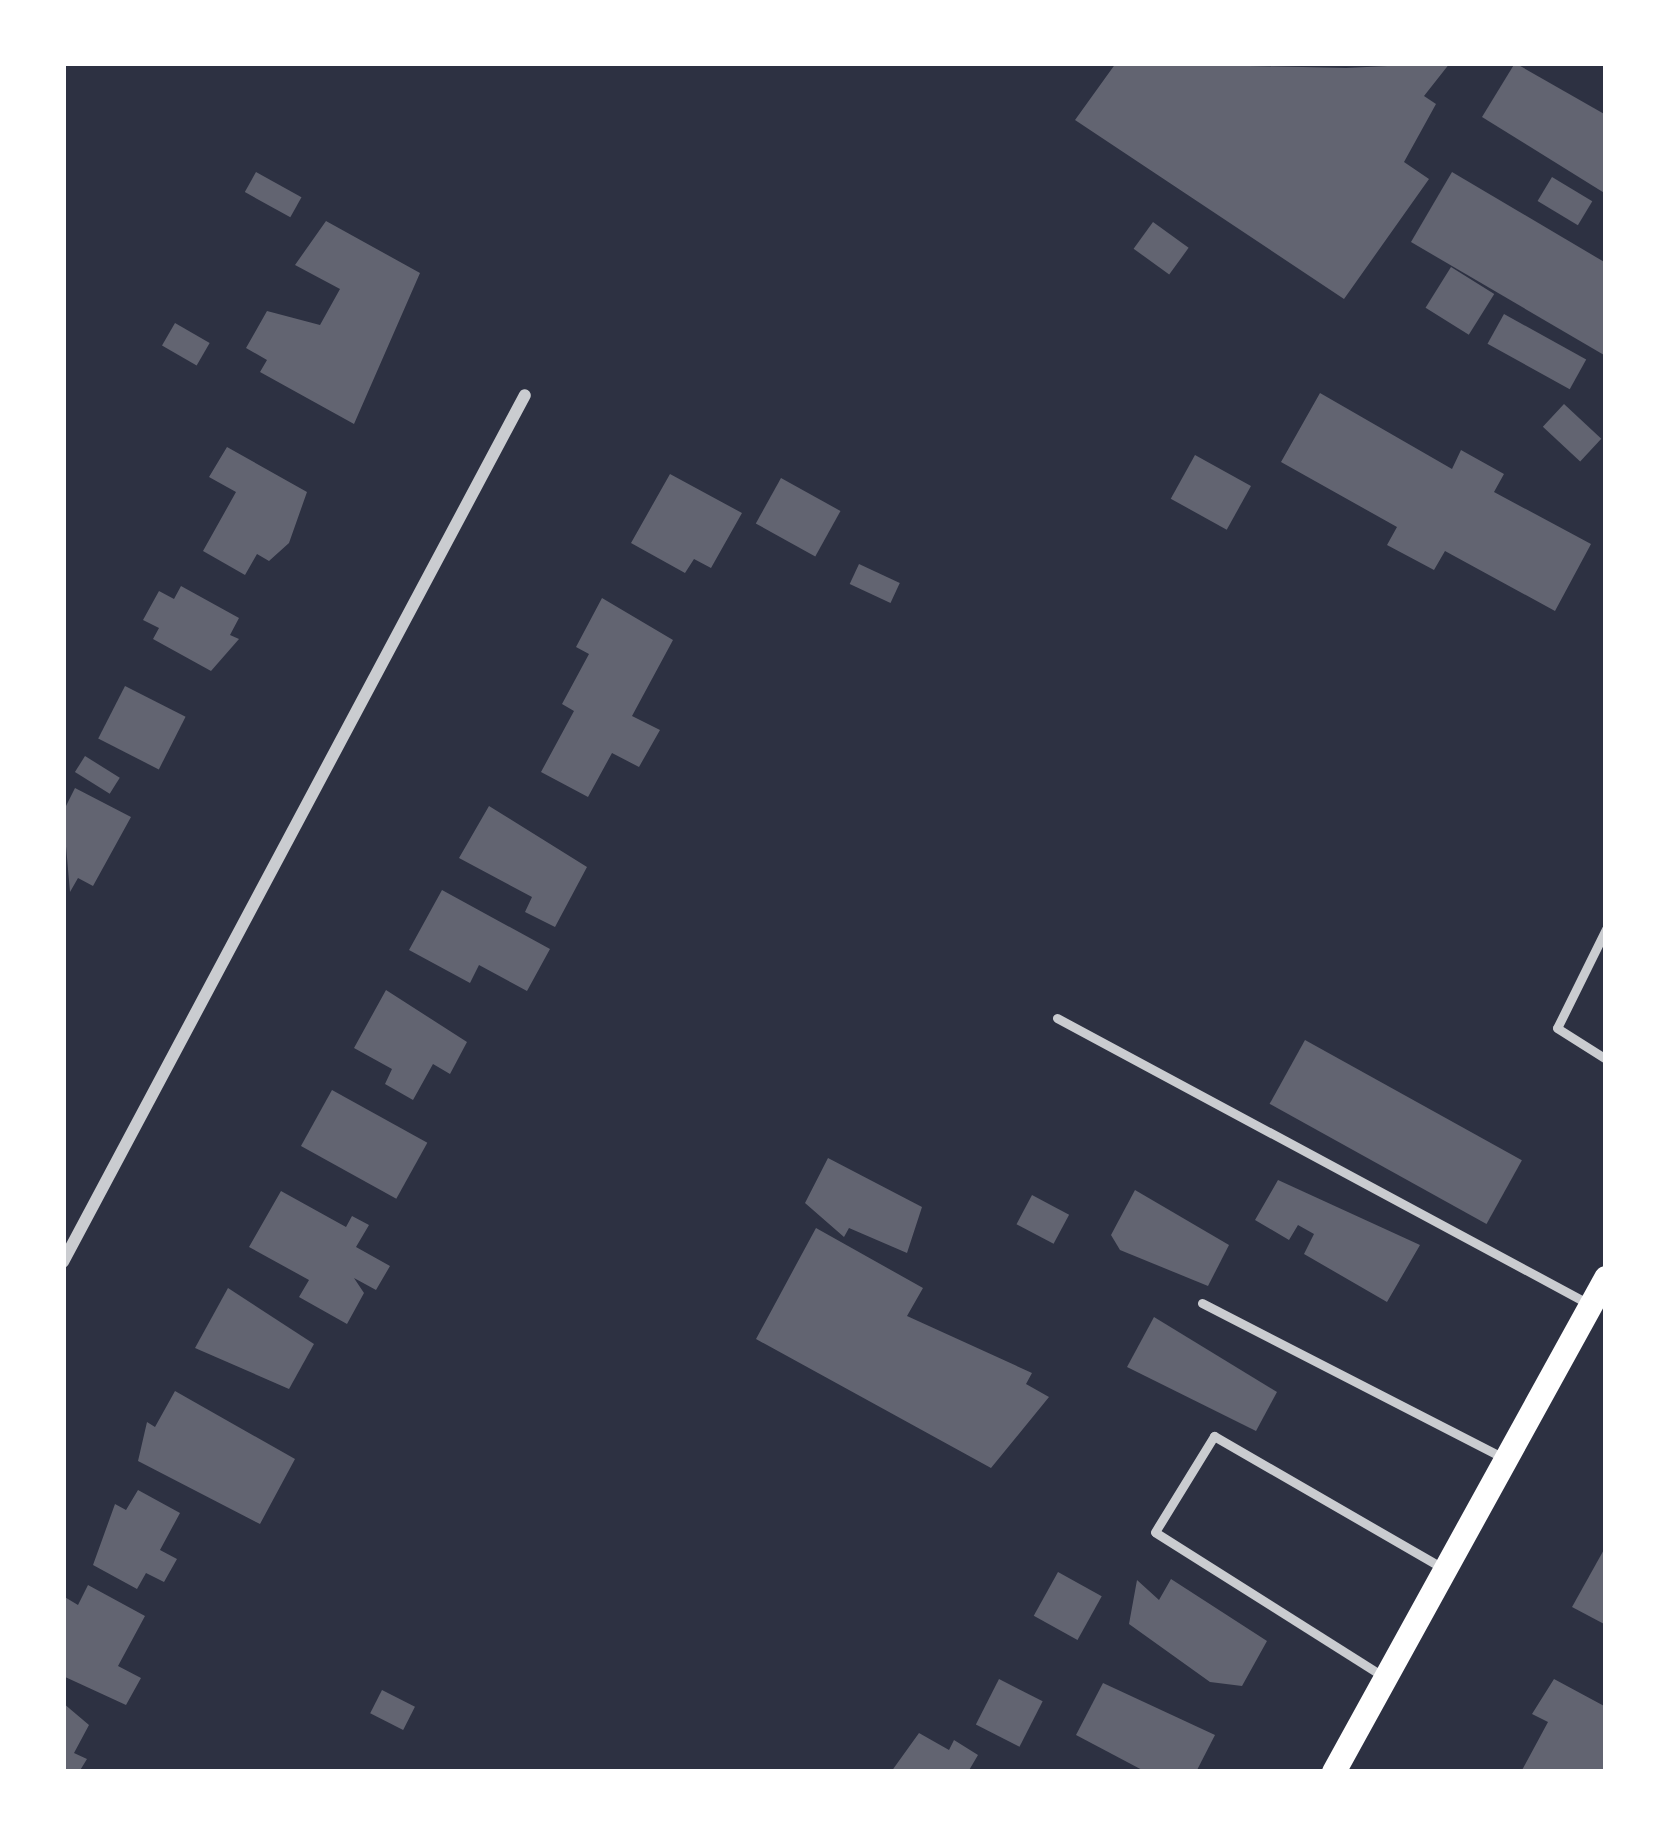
<!DOCTYPE html>
<style>
body{margin:0}
#map{position:relative;width:1669px;height:1835px;overflow:hidden;background:#2d3142;font-family:"DM Sans",sans-serif}
div>[style]{position:absolute}
.building>*{inset:0;background:#626471;transform-origin:0 0}
.service>*{height:9px;margin:-4.5px;padding:0 4.5px;transform-origin:4.5px;border-radius:4.5px;background:#caccd0}
.minor>*{height:12px;margin:-6px;padding:0 6px;transform-origin:6px;border-radius:6px;background:#caccd0}
.secondary>*{height:24px;margin:-12px;padding:0 12px;transform-origin:12px;border-radius:12px;background:#fff}
span{translate:-50% -50%;white-space:nowrap;text-align:center;line-height:1.15;-webkit-text-stroke:12px #fff;paint-order:stroke}
.frame{position:absolute;inset:0;border:66px solid #fff;pointer-events:none}
</style>
<div id="map">
<div class="building">
<div style="clip-path:polygon(1116px 63px,1346px 68px,1450px 63px,1424px 96px,1436px 104px,1404px 162px,1429px 179px,1344px 299px,1075px 120px)"></div>
<div style="clip-path:polygon(1515px 63px,1606px 115px,1606px 194px,1482px 117px)"></div>
<div style="left:256px;top:172px;width:52px;height:23px;rotate:29deg"></div>
<div style="clip-path:polygon(1452px 172px,1606px 263px,1604px 355px,1411px 242px)"></div>
<div style="left:1552px;top:177px;width:47px;height:28px;rotate:31deg"></div>
<div style="clip-path:polygon(326px 221px,420px 273px,354px 424px,260px 372px,267px 360px,246px 348px,267px 311px,320px 325px,340px 289px,295px 265px)"></div>
<div style="left:1153px;top:222px;width:44px;height:33px;rotate:36deg"></div>
<div style="left:1451px;top:267px;width:51px;height:48px;rotate:32deg"></div>
<div style="left:1504px;top:314px;width:94px;height:34px;rotate:29deg"></div>
<div style="left:175px;top:323px;width:40px;height:26px;rotate:30deg"></div>
<div style="clip-path:polygon(1320px 393px,1452px 469px,1461px 450px,1504px 474px,1494px 492px,1591px 544px,1555px 611px,1445px 551px,1434px 570px,1387px 545px,1397px 527px,1281px 462px)"></div>
<div style="left:1564px;top:404px;width:51px;height:31px;rotate:43deg"></div>
<div style="clip-path:polygon(227px 447px,307px 492px,289px 543px,269px 561px,257px 554px,245px 575px,203px 551px,236px 492px,209px 477px)"></div>
<div style="left:1195px;top:455px;width:64px;height:50px;rotate:29deg"></div>
<div style="clip-path:polygon(670px 474px,742px 513px,711px 568px,694px 559px,685px 573px,631px 543px)"></div>
<div style="left:781px;top:478px;width:68px;height:52px;rotate:29deg"></div>
<div style="left:859px;top:564px;width:45px;height:22px;rotate:25deg"></div>
<div style="clip-path:polygon(181px 586px,239px 618px,230px 635px,239px 639px,211px 671px,153px 639px,159px 628px,143px 620px,159px 591px,174px 599px)"></div>
<div style="clip-path:polygon(602px 598px,673px 640px,632px 716px,660px 730px,639px 767px,612px 753px,588px 797px,541px 772px,574px 711px,562px 704px,589px 654px,576px 647px)"></div>
<div style="left:125px;top:686px;width:68px;height:59px;rotate:27deg"></div>
<div style="left:85px;top:756px;width:41px;height:19px;rotate:32deg"></div>
<div style="clip-path:polygon(75px 788px,131px 817px,93px 886px,78px 878px,70px 892px,63px 812px)"></div>
<div style="clip-path:polygon(489px 806px,587px 867px,555px 927px,525px 912px,532px 897px,459px 858px)"></div>
<div style="clip-path:polygon(442px 890px,550px 949px,527px 991px,479px 965px,470px 983px,409px 950px)"></div>
<div style="clip-path:polygon(386px 990px,467px 1042px,450px 1074px,433px 1064px,413px 1100px,385px 1084px,392px 1069px,354px 1048px)"></div>
<div style="left:1305px;top:1040px;width:248px;height:73px;rotate:29deg"></div>
<div style="left:332px;top:1090px;width:109px;height:64px;rotate:29deg"></div>
<div style="clip-path:polygon(828px 1158px,922px 1207px,907px 1253px,849px 1228px,844px 1237px,805px 1203px)"></div>
<div style="clip-path:polygon(1278px 1180px,1420px 1245px,1387px 1302px,1304px 1254px,1314px 1234px,1298px 1225px,1289px 1240px,1255px 1220px)"></div>
<div style="clip-path:polygon(1135px 1190px,1229px 1245px,1208px 1286px,1120px 1250px,1111px 1235px)"></div>
<div style="clip-path:polygon(281px 1191px,346px 1227px,352px 1216px,369px 1225px,356px 1247px,390px 1266px,376px 1290px,354px 1278px,364px 1293px,347px 1324px,299px 1297px,309px 1280px,249px 1247px)"></div>
<div style="left:1032px;top:1195px;width:42px;height:33px;rotate:28deg"></div>
<div style="clip-path:polygon(816px 1228px,923px 1288px,907px 1316px,1032px 1373px,1026px 1384px,1049px 1397px,991px 1468px,756px 1339px)"></div>
<div style="clip-path:polygon(228px 1288px,314px 1344px,289px 1389px,195px 1348px)"></div>
<div style="clip-path:polygon(1154px 1317px,1277px 1392px,1256px 1431px,1127px 1367px)"></div>
<div style="clip-path:polygon(175px 1391px,295px 1459px,260px 1524px,138px 1461px,147px 1422px,155px 1427px)"></div>
<div style="clip-path:polygon(138px 1490px,180px 1513px,160px 1550px,177px 1559px,164px 1582px,146px 1573px,137px 1589px,93px 1565px,115px 1504px,126px 1510px)"></div>
<div style="clip-path:polygon(1606px 1546px,1606px 1625px,1572px 1607px)"></div>
<div style="left:1058px;top:1572px;width:50px;height:50px;rotate:29deg"></div>
<div style="clip-path:polygon(1171px 1579px,1267px 1641px,1242px 1686px,1210px 1682px,1129px 1624px,1137px 1580px,1159px 1600px)"></div>
<div style="clip-path:polygon(88px 1585px,145px 1616px,118px 1666px,141px 1678px,126px 1705px,63px 1676px,63px 1596px,78px 1605px)"></div>
<div style="left:999px;top:1679px;width:49px;height:51px;rotate:27deg"></div>
<div style="clip-path:polygon(1554px 1679px,1606px 1707px,1606px 1772px,1521px 1772px,1548px 1722px,1532px 1714px)"></div>
<div style="clip-path:polygon(1103px 1683px,1215px 1735px,1196px 1772px,1146px 1772px,1076px 1735px)"></div>
<div style="left:382px;top:1690px;width:37px;height:26px;rotate:27deg"></div>
<div style="clip-path:polygon(63px 1703px,89px 1725px,74px 1753px,87px 1759px,79px 1772px,63px 1770px)"></div>
<div style="clip-path:polygon(919px 1733px,949px 1750px,954px 1740px,978px 1755px,968px 1772px,891px 1772px)"></div>
</div>
<div class="service">
<div style="left:1606px;top:929px;width:110px;rotate:116.3deg"></div>
<div style="left:1557px;top:1028px;width:58px;rotate:32.3deg"></div>
<div style="left:1057px;top:1018px;width:606px;rotate:28.26deg"></div>
<div style="left:1202px;top:1303px;width:342px;rotate:27.2deg"></div>
<div style="left:1381px;top:1675px;width:267px;rotate:-147.7deg"></div>
<div style="left:1155px;top:1532px;width:113px;rotate:-58.4deg"></div>
<div style="left:1214px;top:1436px;width:262px;rotate:30deg"></div>
</div>
<div class="minor">
<div style="left:63px;top:1262px;width:982px;rotate:-61.95deg"></div>
</div>
<div class="secondary">
<div style="left:1334px;top:1772px;width:564px;rotate:-61.16deg"></div>
</div>
<div class="frame"></div>
</div>
